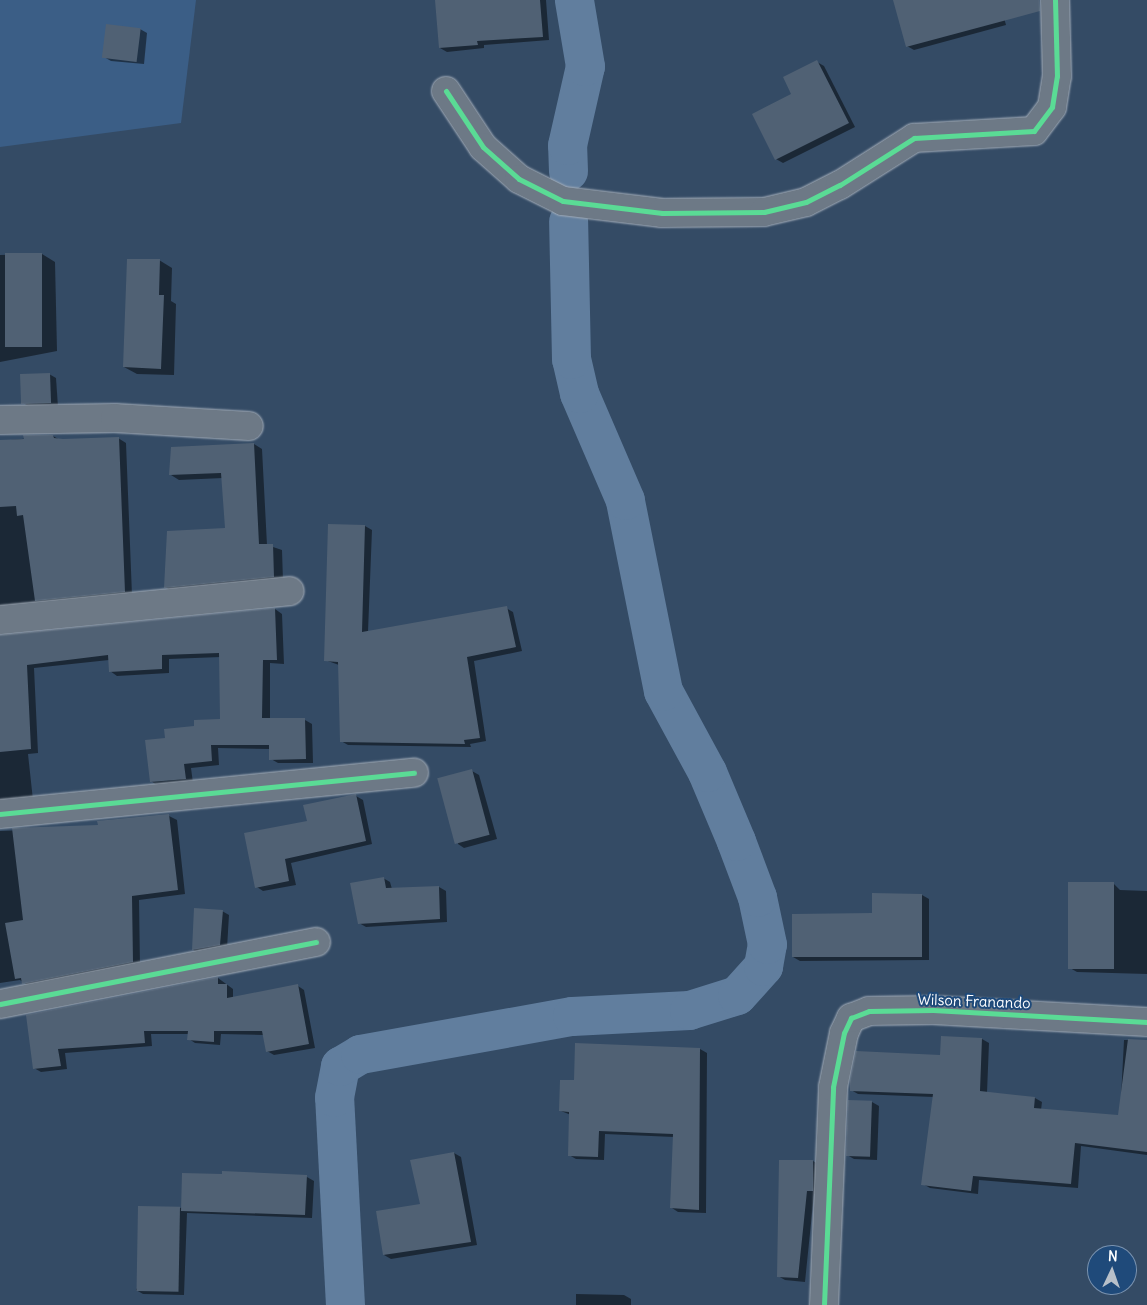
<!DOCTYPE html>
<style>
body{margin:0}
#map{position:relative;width:1147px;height:1305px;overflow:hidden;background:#344b65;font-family:Delius,sans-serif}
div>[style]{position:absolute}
.green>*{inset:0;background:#3b5e86}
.shadow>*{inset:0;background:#0007}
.canal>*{height:39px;margin:-19.5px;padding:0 19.5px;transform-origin:19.5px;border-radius:19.5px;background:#617e9e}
.building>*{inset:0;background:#506174;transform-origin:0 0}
.roads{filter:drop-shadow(0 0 1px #a4aeba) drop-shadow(0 0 1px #a4aeba)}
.street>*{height:28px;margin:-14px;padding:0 14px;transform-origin:14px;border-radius:14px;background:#6d7986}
.cycleway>*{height:5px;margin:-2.5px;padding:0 2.5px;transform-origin:2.5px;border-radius:2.5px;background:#5adb95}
span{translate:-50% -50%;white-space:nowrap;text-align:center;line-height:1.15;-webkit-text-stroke:4px #1f4a7a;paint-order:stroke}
.street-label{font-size:15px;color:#fff}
.north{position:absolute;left:1087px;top:1245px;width:50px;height:50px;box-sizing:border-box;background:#1f4a7a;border:1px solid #7992af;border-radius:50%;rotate:3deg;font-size:14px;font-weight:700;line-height:20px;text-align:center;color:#fff}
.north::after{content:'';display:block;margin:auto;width:18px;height:22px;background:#b8c0c9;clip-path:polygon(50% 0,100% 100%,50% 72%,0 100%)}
</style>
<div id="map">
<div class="green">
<div style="clip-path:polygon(0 0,196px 0,181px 123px,0 147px)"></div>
</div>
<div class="shadow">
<div style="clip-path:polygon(436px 0,546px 0,549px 40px,484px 45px,484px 48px,447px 52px,440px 48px)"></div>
<div style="clip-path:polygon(894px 0,999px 0,1006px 25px,914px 50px,907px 46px)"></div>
<div style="clip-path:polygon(140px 29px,147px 33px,144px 64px,111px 61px,104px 57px)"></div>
<div style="clip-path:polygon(817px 62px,824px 66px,855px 127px,783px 163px,776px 159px,793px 95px)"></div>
<div style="clip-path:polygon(42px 254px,55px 262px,57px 351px,0 362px,0 255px)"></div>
<div style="clip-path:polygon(159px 260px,172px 268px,171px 301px,176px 304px,174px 375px,137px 374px,124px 367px)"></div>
<div style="clip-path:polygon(49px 374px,56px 378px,58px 407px,30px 407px,23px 403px)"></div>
<div style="clip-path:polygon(53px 436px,60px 440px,118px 438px,126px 443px,132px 595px,0 612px,0 441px)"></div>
<div style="clip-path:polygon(254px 444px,262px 449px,267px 545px,282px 550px,283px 581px,174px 592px,165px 587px,226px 529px,223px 478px,179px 480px,171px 475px)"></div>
<div style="clip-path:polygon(365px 526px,372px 530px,368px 632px,506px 608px,513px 612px,522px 651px,474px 661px,486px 741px,470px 744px,471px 747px,348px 745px,341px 741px,339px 665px,325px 660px)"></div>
<div style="clip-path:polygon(275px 609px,282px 614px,284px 664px,270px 663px,270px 719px,305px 720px,312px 724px,313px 763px,278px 763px,271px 759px,270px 749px,218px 748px,219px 765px,191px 768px,193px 783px,158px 786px,151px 781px,166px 739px,221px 720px,221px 657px,169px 659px,169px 673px,117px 676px,110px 671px,109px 660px,34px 668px,38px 753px,28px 754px,33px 800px,0 805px,0 635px)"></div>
<div style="clip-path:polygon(472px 771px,479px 775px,497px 839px,464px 848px,458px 844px)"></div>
<div style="clip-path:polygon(356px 796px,363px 800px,372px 844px,291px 863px,296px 885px,263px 891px,257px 887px,308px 822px)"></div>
<div style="clip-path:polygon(169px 816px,177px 820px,185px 894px,139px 900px,140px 966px,30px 987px,20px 980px,0 983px,0 831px,99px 827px)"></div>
<div style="clip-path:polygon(383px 878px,390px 882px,392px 889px,439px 887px,446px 891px,447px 922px,366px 927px,359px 923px)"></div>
<div style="clip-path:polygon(1113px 883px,1120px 890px,1147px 891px,1147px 974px,1077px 972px,1070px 968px)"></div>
<div style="clip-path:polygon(922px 895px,929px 899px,929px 960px,800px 961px,793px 957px,873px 914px)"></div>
<div style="clip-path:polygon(222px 911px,229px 915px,227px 948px,200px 954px,193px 950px)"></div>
<div style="clip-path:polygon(218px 978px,233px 989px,233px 998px,298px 986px,304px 990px,315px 1048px,274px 1055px,267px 1051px,264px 1035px,221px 1034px,220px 1045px,195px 1043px,189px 1039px,189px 1034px,151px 1034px,152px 1046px,65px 1053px,67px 1069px,41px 1072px,34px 1068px,27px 1016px)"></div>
<div style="clip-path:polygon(982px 1039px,989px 1043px,987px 1093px,1035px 1098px,1042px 1102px,1041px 1110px,1120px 1117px,1124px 1040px,1147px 1040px,1147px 1155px,1081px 1146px,1078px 1188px,979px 1180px,978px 1194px,930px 1188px,923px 1184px,934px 1097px,858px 1094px,851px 1090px)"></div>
<div style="clip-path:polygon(700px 1049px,707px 1053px,706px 1213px,678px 1212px,672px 1208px,674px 1137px,605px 1134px,604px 1160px,576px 1159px,569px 1155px,571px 1115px,561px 1111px,575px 1082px)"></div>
<div style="clip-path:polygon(872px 1102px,879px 1106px,877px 1160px,854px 1159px,847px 1155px)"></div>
<div style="clip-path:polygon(454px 1153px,461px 1157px,477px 1245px,391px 1259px,384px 1255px,421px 1205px,412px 1161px)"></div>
<div style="clip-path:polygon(813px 1161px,820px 1165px,819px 1194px,814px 1194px,805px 1282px,785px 1280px,778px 1276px)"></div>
<div style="clip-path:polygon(307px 1177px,314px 1181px,312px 1218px,187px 1213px,184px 1295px,143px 1294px,136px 1290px,180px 1208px)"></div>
<div style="clip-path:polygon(576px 1294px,624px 1295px,631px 1299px,631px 1305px,576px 1305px)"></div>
</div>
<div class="canal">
<div style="left:568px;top:171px;width:26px;rotate:-92deg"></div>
<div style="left:567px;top:145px;width:81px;rotate:-77.2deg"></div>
<div style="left:585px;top:66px;width:67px;rotate:-99.5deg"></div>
<div style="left:345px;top:1305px;width:208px;rotate:-93deg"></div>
<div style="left:334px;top:1097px;width:32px;rotate:-79deg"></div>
<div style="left:340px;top:1066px;width:23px;rotate:-31deg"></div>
<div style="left:360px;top:1054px;width:215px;rotate:-10.2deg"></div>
<div style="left:572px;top:1016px;width:117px;rotate:-2.9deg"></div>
<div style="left:689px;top:1010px;width:50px;rotate:-17.4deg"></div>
<div style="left:737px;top:995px;width:39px;rotate:-48deg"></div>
<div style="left:763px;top:966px;width:22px;rotate:-80deg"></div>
<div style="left:767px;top:944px;width:48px;rotate:-102deg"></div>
<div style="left:757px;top:897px;width:60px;rotate:-110.6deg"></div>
<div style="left:736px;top:841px;width:75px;rotate:-112.8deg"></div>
<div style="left:707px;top:772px;width:92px;rotate:-118.5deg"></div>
<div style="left:663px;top:691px;width:195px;rotate:-101.3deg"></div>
<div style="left:625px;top:500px;width:116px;rotate:-113.3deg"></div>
<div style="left:579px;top:393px;width:35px;rotate:-103deg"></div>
<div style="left:571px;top:359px;width:138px;rotate:-91.2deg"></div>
</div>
<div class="building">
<div style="clip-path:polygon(435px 0,540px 0,543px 37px,477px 41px,478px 45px,439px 48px)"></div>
<div style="clip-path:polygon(893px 0,1039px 0,1040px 11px,906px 47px)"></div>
<div style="left:106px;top:24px;width:35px;height:34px;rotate:7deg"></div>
<div style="clip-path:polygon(817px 60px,849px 123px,775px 160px,752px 114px,791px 94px,783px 77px)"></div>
<div style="left:5px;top:253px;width:37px;height:94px"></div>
<div style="clip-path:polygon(127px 259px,160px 259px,159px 295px,164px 295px,161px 369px,123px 367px)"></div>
<div style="left:50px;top:373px;width:30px;height:30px;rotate:88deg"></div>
<div style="clip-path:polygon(23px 435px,53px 435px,54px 438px,63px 439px,119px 437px,125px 592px,35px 601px,23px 515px,17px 516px,16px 506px,0 507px,0 440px,24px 439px)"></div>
<div style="clip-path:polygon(254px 443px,259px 544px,273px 544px,274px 577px,164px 588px,167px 531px,225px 528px,221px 473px,169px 475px,171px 447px)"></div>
<div style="clip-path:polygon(328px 524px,365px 525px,362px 632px,507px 606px,516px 647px,467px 657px,480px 738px,464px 740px,465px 744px,340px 742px,338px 662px,324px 661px)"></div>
<div style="clip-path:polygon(275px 608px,277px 660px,263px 660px,262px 718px,305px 718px,306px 759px,269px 760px,269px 745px,211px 745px,212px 761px,184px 764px,186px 779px,150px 782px,145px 740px,165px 738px,164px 729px,194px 726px,194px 720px,220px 719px,219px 653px,162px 655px,162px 669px,109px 672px,108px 655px,27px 665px,31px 749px,0 752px,0 635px)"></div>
<div style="left:472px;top:769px;width:68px;height:36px;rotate:75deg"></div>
<div style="clip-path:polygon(356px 794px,366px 841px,285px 859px,289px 881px,255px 888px,244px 833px,307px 821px,303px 805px)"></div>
<div style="clip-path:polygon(169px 814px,178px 890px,132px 896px,133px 962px,22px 984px,21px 978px,15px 979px,5px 923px,23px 920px,12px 828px,98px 825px,97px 821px)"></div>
<div style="clip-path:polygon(384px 877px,386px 888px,439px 886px,440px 919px,358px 924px,350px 883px)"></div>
<div style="left:1068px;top:882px;width:46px;height:87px"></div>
<div style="clip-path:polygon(872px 893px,922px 894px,922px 957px,792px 957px,792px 914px,872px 913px)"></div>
<div style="clip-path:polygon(194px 908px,223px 910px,220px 945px,192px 950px)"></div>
<div style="clip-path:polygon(218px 977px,218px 984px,227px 984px,227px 998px,298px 984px,309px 1044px,266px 1052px,262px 1031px,214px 1031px,214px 1042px,187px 1040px,188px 1031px,144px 1031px,145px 1043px,58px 1049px,61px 1066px,33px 1069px,26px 1015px)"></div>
<div style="clip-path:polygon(941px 1036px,982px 1038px,980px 1091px,1035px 1097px,1034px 1108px,1118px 1115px,1128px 1039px,1147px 1040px,1147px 1152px,1075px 1143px,1071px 1184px,973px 1176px,971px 1191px,921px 1185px,933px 1094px,850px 1091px,850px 1080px,856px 1051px,940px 1055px)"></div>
<div style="clip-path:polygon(575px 1043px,700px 1048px,699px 1210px,670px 1208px,673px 1134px,599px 1131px,598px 1157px,568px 1156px,569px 1112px,559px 1111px,560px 1080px,574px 1080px)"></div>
<div style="left:848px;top:1100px;width:24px;height:56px;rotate:2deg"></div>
<div style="clip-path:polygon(454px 1152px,471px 1242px,383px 1255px,376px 1211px,420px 1204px,410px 1160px)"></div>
<div style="clip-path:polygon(779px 1160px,813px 1160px,813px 1191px,807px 1191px,798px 1278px,777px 1277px)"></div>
<div style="clip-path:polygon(222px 1171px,307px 1175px,305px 1215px,181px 1211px,182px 1173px,222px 1174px)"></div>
<div style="left:138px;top:1206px;width:42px;height:85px;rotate:1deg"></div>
</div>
<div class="roads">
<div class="street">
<div style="left:446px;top:91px;width:67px;rotate:56.5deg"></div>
<div style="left:483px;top:147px;width:48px;rotate:41.6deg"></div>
<div style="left:519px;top:179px;width:49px;rotate:26.6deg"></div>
<div style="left:563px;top:201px;width:100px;rotate:6.9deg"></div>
<div style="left:662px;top:213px;width:102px;rotate:-0.6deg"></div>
<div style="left:764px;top:212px;width:43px;rotate:-13.4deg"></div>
<div style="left:806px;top:202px;width:38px;rotate:-27deg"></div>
<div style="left:840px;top:185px;width:88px;rotate:-32.4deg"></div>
<div style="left:914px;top:138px;width:120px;rotate:-3.3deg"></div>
<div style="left:1034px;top:131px;width:30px;rotate:-53deg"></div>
<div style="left:1052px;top:107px;width:31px;rotate:-81deg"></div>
<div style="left:1057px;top:76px;width:76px;rotate:-91.5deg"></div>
<div style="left:0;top:420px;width:115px;rotate:-1deg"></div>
<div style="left:115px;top:418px;width:134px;rotate:3.4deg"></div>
<div style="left:0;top:620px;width:291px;rotate:-5.7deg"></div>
<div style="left:0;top:814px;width:416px;rotate:-5.7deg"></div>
<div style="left:0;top:1004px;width:322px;rotate:-11.1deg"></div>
<div style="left:824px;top:1305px;width:218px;rotate:-87.6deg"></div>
<div style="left:833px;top:1087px;width:55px;rotate:-78.5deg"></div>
<div style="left:844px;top:1033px;width:17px;rotate:-65deg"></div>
<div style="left:851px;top:1018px;width:19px;rotate:-21deg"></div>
<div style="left:869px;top:1011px;width:64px;rotate:-0.9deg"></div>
<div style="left:933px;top:1010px;width:214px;rotate:3.2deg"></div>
</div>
</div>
<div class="cycleway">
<div style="left:446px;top:91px;width:67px;rotate:56.5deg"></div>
<div style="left:483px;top:147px;width:48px;rotate:41.6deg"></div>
<div style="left:519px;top:179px;width:49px;rotate:26.6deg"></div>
<div style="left:563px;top:201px;width:100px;rotate:6.9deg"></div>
<div style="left:662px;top:213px;width:102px;rotate:-0.6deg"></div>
<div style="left:764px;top:212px;width:43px;rotate:-13.4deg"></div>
<div style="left:806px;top:202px;width:38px;rotate:-27deg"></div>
<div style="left:840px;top:185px;width:88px;rotate:-32.4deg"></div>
<div style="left:914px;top:138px;width:120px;rotate:-3.3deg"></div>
<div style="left:1034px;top:131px;width:30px;rotate:-53deg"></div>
<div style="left:1052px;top:107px;width:31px;rotate:-81deg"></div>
<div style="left:1057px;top:76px;width:76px;rotate:-91.5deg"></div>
<div style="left:0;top:814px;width:416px;rotate:-5.7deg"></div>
<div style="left:0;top:1004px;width:322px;rotate:-11.1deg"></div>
<div style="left:824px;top:1305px;width:218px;rotate:-87.6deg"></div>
<div style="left:833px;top:1087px;width:55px;rotate:-78.5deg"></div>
<div style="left:844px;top:1033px;width:17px;rotate:-65deg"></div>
<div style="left:851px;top:1018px;width:19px;rotate:-21deg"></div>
<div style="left:869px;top:1011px;width:64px;rotate:-0.9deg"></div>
<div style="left:933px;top:1010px;width:214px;rotate:3.2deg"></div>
</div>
<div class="street-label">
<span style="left:974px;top:1001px;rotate:2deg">Wilson Franando</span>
</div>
<div class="north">N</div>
</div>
